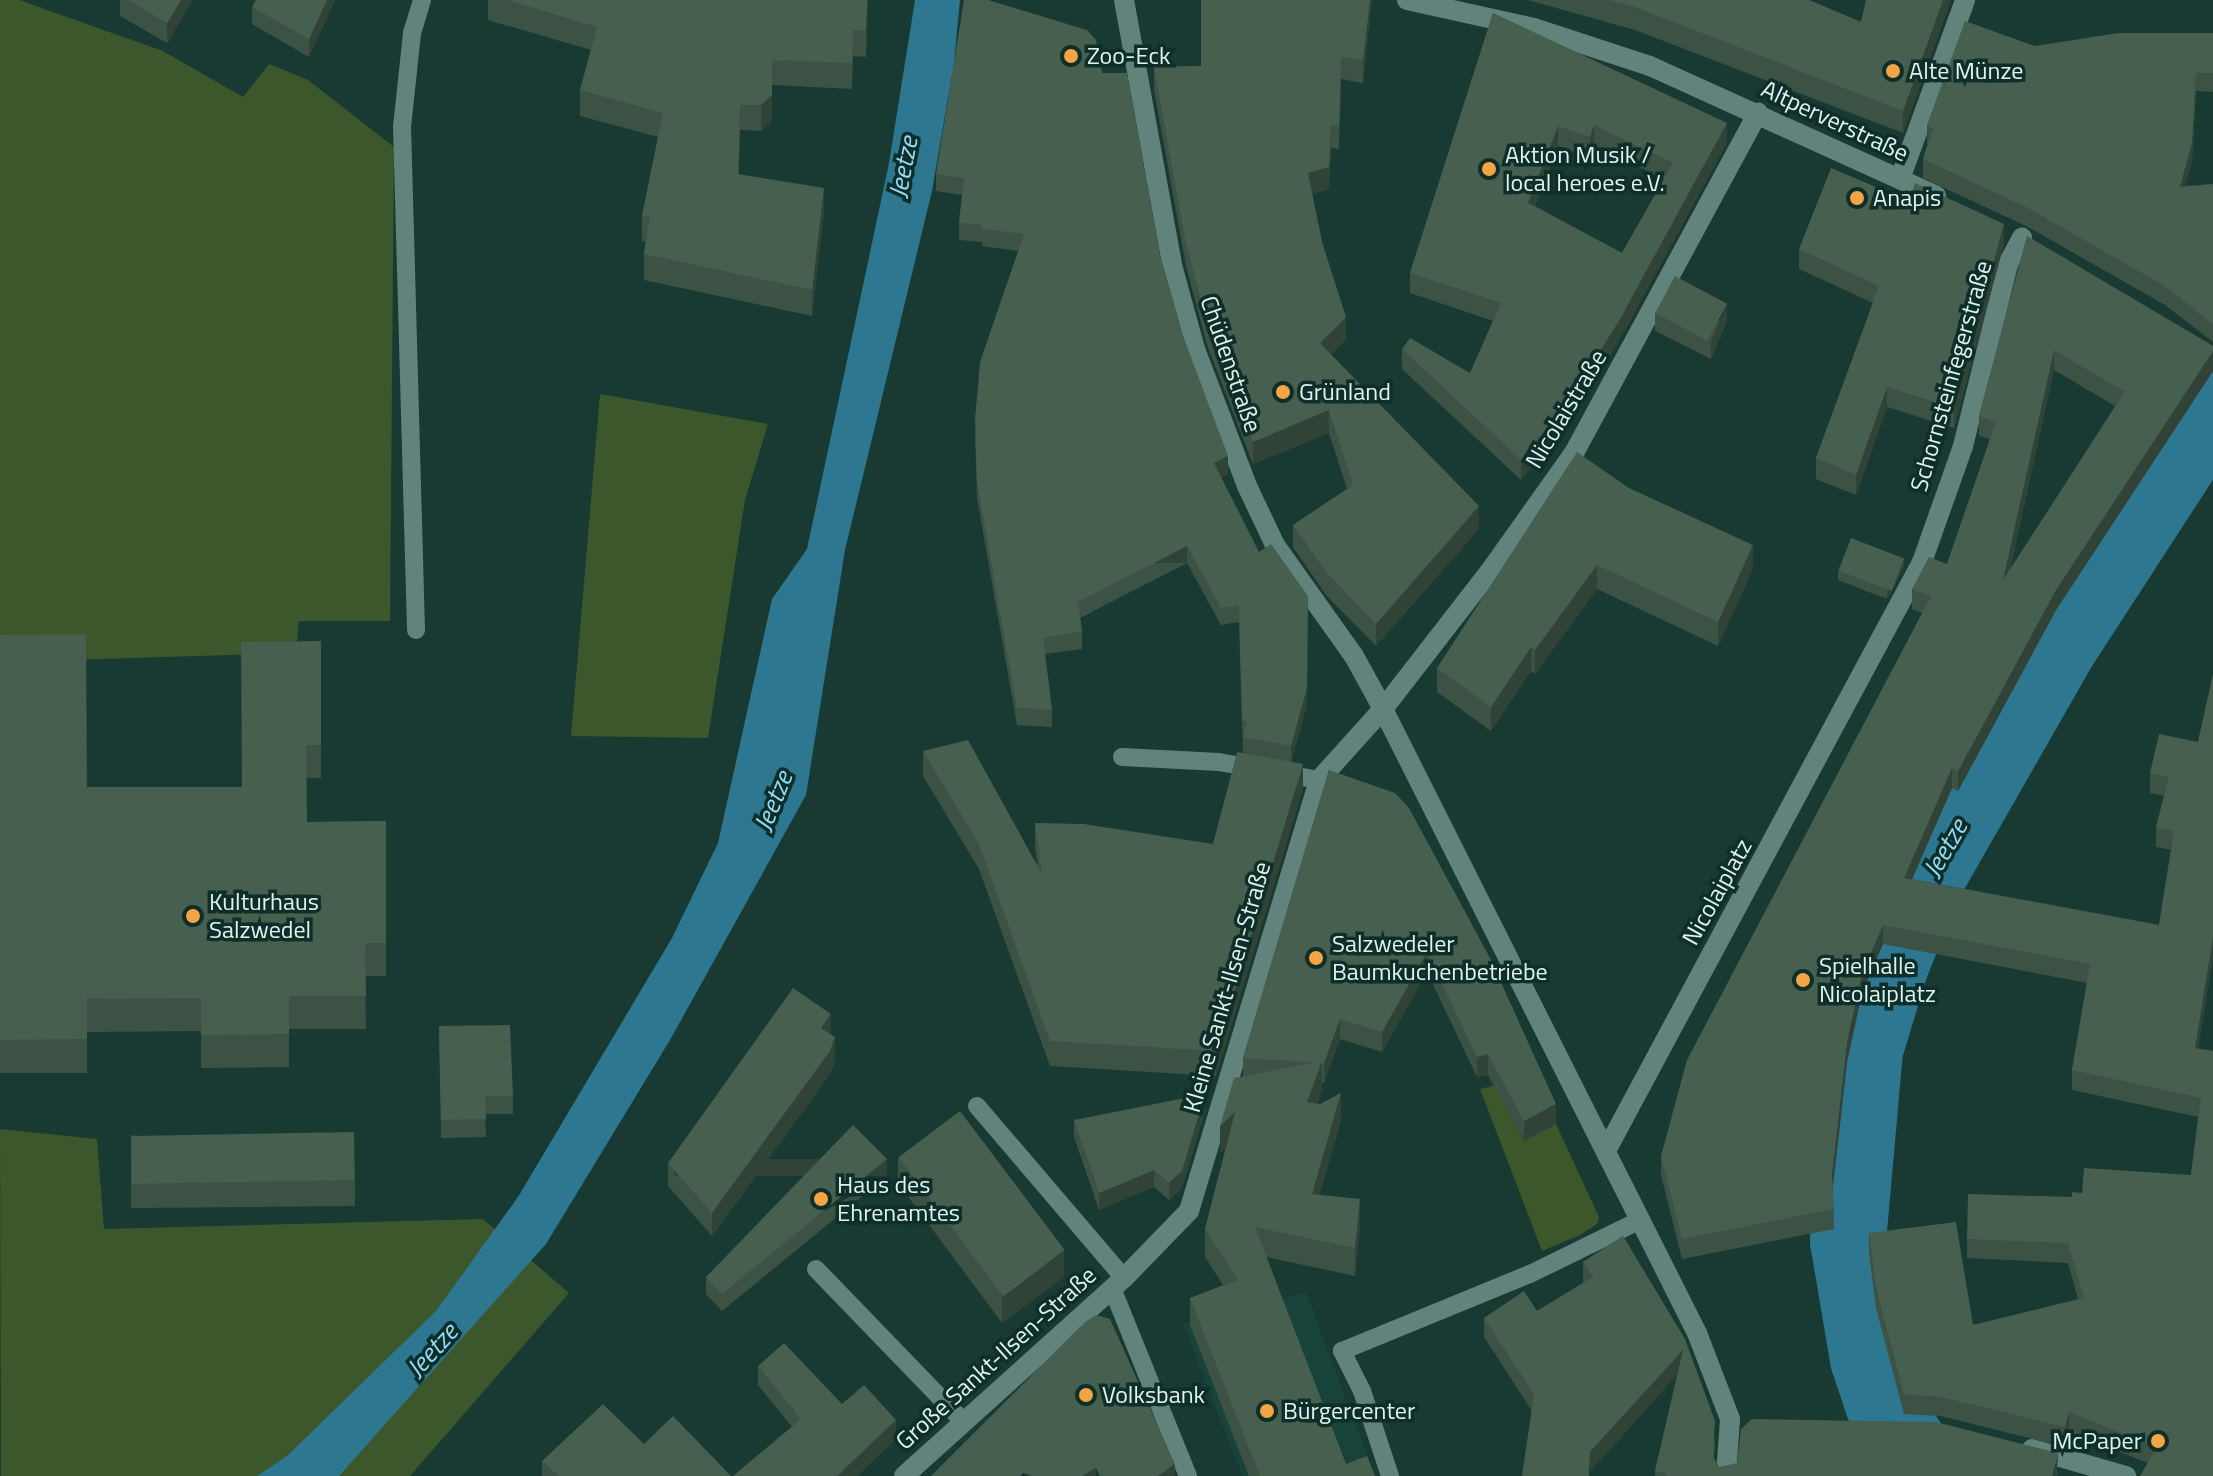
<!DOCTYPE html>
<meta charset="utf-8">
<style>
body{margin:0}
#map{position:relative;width:2213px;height:1476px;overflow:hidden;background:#193933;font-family:"Titillium Web",sans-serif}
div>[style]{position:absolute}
.built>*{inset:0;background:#17433b}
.green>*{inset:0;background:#3c572b}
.water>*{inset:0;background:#2e7790}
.river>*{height:76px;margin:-38px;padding:0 38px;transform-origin:38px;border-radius:38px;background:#2e7790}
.lane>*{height:18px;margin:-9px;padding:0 9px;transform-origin:9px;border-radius:9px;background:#61837b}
.street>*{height:20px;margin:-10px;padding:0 10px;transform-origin:10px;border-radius:10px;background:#61837b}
.wall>*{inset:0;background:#3c5244}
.shaded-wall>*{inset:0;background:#314237;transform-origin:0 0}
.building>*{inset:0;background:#465f4f;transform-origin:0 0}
.dots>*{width:22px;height:22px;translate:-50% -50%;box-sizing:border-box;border:4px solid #0e2f29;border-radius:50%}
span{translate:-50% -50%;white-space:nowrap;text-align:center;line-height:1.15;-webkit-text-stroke:7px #0e2f29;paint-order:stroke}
.poi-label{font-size:24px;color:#e0f2ed}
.left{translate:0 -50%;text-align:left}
.right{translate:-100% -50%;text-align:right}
.street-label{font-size:24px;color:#e0f2ed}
.water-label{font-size:26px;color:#95dbf5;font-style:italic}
</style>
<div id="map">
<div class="built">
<div style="clip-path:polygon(1306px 1292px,1375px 1476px,1242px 1476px,1183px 1324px)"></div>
</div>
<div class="green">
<div style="clip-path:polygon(0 0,19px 0,163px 51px,243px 97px,269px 64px,308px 80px,394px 147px,390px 621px,299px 621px,296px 653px,0 662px)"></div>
<div style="clip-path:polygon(600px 394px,768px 424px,745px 500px,708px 738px,571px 736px)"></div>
<div style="clip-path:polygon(1527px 1078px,1507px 1110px,1524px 1141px,1556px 1124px,1599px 1217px,1597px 1224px,1580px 1235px,1542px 1251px,1480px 1089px)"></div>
<div style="clip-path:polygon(0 1129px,97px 1139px,104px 1229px,483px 1219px,569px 1293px,410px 1476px,1px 1476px)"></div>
</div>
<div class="water">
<div style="clip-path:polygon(915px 0,960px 0,954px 63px,932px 191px,845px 550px,806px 795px,670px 1040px,546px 1244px,339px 1476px,257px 1476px,287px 1456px,436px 1311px,518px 1197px,672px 938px,718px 843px,772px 599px,807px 549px,889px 163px)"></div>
</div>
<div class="river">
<div style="left:1914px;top:1476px;width:29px;rotate:-96deg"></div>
<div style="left:1911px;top:1447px;width:51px;rotate:-123.1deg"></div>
<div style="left:1883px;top:1404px;width:47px;rotate:-108.4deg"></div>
<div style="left:1868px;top:1359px;width:120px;rotate:-99.6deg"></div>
<div style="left:1848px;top:1241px;width:192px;rotate:-84.9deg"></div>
<div style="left:1865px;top:1050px;width:87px;rotate:-73.2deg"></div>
<div style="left:1890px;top:967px;width:91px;rotate:-68deg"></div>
<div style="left:1924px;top:883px;width:275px;rotate:-60.2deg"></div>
<div style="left:2061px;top:644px;width:279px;rotate:-57deg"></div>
</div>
<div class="lane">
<div style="left:416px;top:630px;width:503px;rotate:-91.59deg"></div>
<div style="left:402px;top:127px;width:95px;rotate:-83.9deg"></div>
<div style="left:412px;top:33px;width:34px;rotate:-73deg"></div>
<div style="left:1122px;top:757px;width:97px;rotate:3deg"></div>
<div style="left:1219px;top:762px;width:102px;rotate:10.2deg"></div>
<div style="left:977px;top:1106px;width:226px;rotate:49.5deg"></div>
<div style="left:816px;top:1269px;width:210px;rotate:46deg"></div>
<div style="left:1112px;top:1288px;width:203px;rotate:68deg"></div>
<div style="left:1390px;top:1476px;width:89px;rotate:-108.2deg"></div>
<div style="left:1362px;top:1391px;width:45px;rotate:-116.6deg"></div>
<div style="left:1342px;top:1351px;width:203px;rotate:-22.3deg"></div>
<div style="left:1530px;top:1274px;width:123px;rotate:-26.1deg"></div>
</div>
<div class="street">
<div style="left:1124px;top:0;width:273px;rotate:79.7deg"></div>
<div style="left:1173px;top:269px;width:83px;rotate:74.6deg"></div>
<div style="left:1195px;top:349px;width:147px;rotate:69.2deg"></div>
<div style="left:1247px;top:486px;width:65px;rotate:64.6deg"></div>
<div style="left:1275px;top:545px;width:136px;rotate:54.6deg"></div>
<div style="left:1354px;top:656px;width:60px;rotate:61.3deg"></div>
<div style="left:1383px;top:709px;width:699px;rotate:63.29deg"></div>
<div style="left:1697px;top:1333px;width:92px;rotate:69deg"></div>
<div style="left:1730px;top:1419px;width:57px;rotate:94deg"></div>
<div style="left:1407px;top:0;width:130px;rotate:12.4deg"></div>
<div style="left:1534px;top:28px;width:122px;rotate:18.1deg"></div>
<div style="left:1650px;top:66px;width:314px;rotate:24.4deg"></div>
<div style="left:1900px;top:179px;width:190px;rotate:-70deg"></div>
<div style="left:1607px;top:1149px;width:666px;rotate:-61.78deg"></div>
<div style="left:1922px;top:562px;width:123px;rotate:-70.5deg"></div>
<div style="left:1963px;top:446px;width:187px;rotate:-76.1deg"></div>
<div style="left:2008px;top:264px;width:30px;rotate:-62deg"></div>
<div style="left:2032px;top:1449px;width:98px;rotate:16deg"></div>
<div style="left:904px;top:1476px;width:296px;rotate:-42deg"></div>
<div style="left:1124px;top:1278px;width:93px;rotate:-45.9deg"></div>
<div style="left:1189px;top:1211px;width:450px;rotate:-73.2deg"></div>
<div style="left:1319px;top:780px;width:96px;rotate:-48deg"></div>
<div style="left:1383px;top:709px;width:175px;rotate:-52.2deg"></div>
<div style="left:1490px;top:571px;width:145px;rotate:-54.6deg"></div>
<div style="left:1574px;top:453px;width:387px;rotate:-61.6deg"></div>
</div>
<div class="wall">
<div style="clip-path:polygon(120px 0,193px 0,167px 43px,120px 16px)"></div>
<div style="clip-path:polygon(335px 0,309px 57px,252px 24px,252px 7px)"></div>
<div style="clip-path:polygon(488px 0,868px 0,866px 57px,853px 56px,852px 89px,772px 85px,772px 120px,761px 131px,740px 130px,739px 174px,824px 213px,812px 316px,644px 280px,644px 254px,646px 242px,642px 241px,642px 216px,658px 137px,580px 116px,580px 90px,591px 50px,488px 20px)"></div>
<div style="clip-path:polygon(1372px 0,1363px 83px,1341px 79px,1339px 149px,1331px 148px,1329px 189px,1312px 194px,1322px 242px,1346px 339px,1331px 355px,1479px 529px,1376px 646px,1326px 595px,1293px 547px,1293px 525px,1347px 489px,1329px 433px,1253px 464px,1207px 345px,1186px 266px,1154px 90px,1154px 67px,1201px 66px)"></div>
<div style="clip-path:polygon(1528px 0,1809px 0,1861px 22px,1866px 0,1951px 0,1903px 133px,1635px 30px)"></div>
<div style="clip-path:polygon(evenodd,1493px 13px,1727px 143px,1619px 341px,1563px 429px,1521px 480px,1402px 369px,1402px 349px,1470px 373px,1493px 321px,1410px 293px,1410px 273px,1493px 13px,1594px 145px,1664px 179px,1622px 253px,1535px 206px,1558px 146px,1590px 158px,1594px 145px)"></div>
<div style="clip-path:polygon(2213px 33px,2213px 92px,2196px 91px,2192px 162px,2185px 186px,2213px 184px,2213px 342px,2165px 305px,2028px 227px,1923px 178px,1923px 159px,1928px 144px,1927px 144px,1927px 125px,2035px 46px)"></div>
<div style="clip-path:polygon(1102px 73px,1160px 255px,1183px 336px,1228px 474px,1221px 477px,1307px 705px,1291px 762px,1303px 789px,1216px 1076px,1050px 1066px,979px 869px,923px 776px,923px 751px,1038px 865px,1035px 848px,1035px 823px,1213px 844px,1243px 754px,1239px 622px,1221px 625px,1187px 563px,1080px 618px,1082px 631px,1082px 649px,1045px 654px,1052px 710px,1052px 727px,1017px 725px,977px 498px,975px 436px,1018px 251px,982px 246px,982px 242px,959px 240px,959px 223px,962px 195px,936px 191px,936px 174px)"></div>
<div style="clip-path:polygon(evenodd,2027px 236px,2213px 346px,2213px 371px,2056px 610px,1958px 791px,1952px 788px,1912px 879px,2159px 925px,2171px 850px,2156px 847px,2156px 827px,2164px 796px,2150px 793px,2150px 773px,2198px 742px,2213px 674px,2213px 957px,2198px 1049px,2213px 1051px,2213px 1476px,2148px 1463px,2069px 1432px,2065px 1447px,1941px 1416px,1904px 1414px,1876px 1308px,1869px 1253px,1869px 1233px,1973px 1325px,2078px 1299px,2068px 1263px,1967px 1258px,1967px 1239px,2082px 1193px,2191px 1175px,2198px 1117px,2072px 1090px,2072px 1070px,2087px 983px,1883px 944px,1862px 993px,1847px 1062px,1833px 1186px,1834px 1229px,1682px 1259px,1661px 1175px,1661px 1156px,1922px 613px,1912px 609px,1912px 589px,1947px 564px,1990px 439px,1979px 436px,1979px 416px,2027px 236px,2054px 370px,2115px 406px,2010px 570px,2054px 370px)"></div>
<div style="clip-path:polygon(2004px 244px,1954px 428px,1887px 407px,1856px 495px,1816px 479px,1816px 458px,1873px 303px,1799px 269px,1799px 249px)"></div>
<div style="clip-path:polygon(1655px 313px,1727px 321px,1711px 359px,1655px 331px)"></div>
<div style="clip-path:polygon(1629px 488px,1753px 569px,1718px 646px,1597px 589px,1535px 674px,1531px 671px,1491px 731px,1437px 692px,1437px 668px)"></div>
<div style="clip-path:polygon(1904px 567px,1887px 599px,1838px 580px,1838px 571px)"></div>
<div style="clip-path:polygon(0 635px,87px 787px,242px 787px,321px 641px,321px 778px,306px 778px,307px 822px,386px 821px,386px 976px,365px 976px,366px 1029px,289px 1029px,289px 1067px,201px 1068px,201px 1031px,87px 1032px,87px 1073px,0 1073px)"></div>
<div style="clip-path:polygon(1329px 770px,1556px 1124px,1524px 1141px,1488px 1075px,1477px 1077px,1427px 972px,1382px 1052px,1340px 1039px,1324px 1083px,1322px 1082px,1322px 1089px,1317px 1104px,1341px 1121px,1319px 1195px,1360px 1227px,1355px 1276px,1266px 1257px,1346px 1464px,1375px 1476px,1249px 1476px,1190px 1325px,1190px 1298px,1223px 1285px,1205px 1257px,1205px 1229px,1226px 1148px,1220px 1153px,1243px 1077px,1243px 1058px)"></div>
<div style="clip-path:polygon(439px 1026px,513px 1096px,513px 1114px,485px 1114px,486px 1137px,441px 1138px)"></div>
<div style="clip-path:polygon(831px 1035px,835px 1061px,830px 1074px,712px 1236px,668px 1186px,668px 1163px)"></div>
<div style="clip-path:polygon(1205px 1111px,1182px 1188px,1169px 1200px,1154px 1187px,1099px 1210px,1074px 1137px,1074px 1120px)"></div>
<div style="clip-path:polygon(131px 1135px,355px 1180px,355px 1206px,131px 1208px)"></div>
<div style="clip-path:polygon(898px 1157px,1064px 1277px,1002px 1323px,898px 1183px)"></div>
<div style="clip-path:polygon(887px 1176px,722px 1311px,706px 1294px,706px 1277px)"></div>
<div style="clip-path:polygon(1623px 1236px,1715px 1441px,1714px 1458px,1719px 1467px,2058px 1472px,2057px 1476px,1655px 1476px,1655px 1471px,1677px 1376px,1532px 1411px,1484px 1337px,1484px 1318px,1537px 1311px,1583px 1283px,1583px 1262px)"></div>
<div style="clip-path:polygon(758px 1366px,842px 1404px,896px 1439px,857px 1476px,733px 1476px,792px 1427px,758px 1385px)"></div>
<div style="clip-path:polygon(644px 1444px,731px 1476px,542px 1476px,542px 1461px)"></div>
</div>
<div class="shaded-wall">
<div style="clip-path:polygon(181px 0,193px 0,167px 43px,167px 23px)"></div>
<div style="clip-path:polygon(327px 0,335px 0,309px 57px,309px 39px)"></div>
<div style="clip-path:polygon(867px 0,868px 0,866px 57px,866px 31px)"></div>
<div style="clip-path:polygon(1370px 0,1372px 0,1363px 83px,1363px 60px)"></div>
<div style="clip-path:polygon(1943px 0,1951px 0,1903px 133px,1903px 111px)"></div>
<div style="clip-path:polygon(2196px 73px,2192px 162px,2180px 205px,2180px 187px)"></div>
<div style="clip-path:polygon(772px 95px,772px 120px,761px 131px,761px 105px)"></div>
<div style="clip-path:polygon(1727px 123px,1727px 143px,1619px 341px,1563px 429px,1521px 480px,1521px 460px)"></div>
<div style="clip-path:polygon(1331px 125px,1329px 189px,1308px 195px,1308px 173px)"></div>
<div style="clip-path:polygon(1594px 125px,1594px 145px,1590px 158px,1590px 137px)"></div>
<div style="clip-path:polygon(1558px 126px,1558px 146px,1528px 223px,1528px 203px)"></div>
<div style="clip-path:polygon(824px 188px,824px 213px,812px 316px,812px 290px)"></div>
<div style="clip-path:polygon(2004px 224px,2004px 244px,1954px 428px,1954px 408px)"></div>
<div style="clip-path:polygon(1727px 304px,1727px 321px,1711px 359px,1711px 341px)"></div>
<div style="clip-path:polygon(1346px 317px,1346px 339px,1320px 366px,1320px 343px)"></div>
<div style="clip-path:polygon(2054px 350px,2054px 370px,2003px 600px,2003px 580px)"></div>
<div style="clip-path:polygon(2213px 351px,2213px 371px,2056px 610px,1958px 791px,1958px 771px,2056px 590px)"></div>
<div style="clip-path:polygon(1887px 387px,1887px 407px,1856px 495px,1856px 475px)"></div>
<div style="clip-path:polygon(1329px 410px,1329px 433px,1253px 464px,1253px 442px)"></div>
<div style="clip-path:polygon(1228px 456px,1228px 474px,1214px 480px,1214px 463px)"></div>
<div style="clip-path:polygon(1479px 506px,1479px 529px,1376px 646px,1376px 624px)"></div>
<div style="clip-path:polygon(1753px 545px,1753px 569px,1718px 646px,1718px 622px)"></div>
<div style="left:1187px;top:546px;width:17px;height:123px;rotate:90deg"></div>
<div style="clip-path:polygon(1904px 558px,1904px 567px,1887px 599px,1887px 590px)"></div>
<div style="clip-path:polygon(1597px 565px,1597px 589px,1535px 674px,1535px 650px)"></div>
<div style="clip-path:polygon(1308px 596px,1307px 705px,1291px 763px,1291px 746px)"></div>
<div style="clip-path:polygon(1531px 647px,1531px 671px,1491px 731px,1491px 707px)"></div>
<div style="clip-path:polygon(1303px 764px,1303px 789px,1216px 1076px,1216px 1051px)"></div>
<div style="clip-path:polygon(1952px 768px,1952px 788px,1904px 897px,1904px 878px)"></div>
<div style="clip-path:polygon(1883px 925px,1883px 944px,1862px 993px,1847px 1062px,1832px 1194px,1832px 1174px,1847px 1042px,1862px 973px)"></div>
<div style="clip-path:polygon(2213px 937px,2213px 957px,2195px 1068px,2195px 1048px)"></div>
<div style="clip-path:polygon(1427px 952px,1427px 972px,1382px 1052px,1382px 1032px)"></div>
<div style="clip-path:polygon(831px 1014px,831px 1038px,821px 1028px)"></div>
<div style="clip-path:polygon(1340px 1019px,1340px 1039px,1324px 1083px,1324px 1063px)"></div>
<div style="clip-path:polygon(835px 1037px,835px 1061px,830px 1074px,712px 1236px,712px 1213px)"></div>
<div style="clip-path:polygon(1488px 1054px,1488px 1075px,1477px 1077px,1477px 1057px)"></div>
<div style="clip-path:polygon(1322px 1061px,1322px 1089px,1307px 1130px,1307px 1102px)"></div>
<div style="clip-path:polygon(1341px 1093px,1341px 1121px,1312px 1222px,1312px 1194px)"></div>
<div style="clip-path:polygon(1205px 1094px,1205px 1111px,1182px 1188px,1169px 1200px,1169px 1183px)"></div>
<div style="clip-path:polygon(1556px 1104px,1556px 1124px,1524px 1141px,1524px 1121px)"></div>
<div style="clip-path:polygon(1235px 1112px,1235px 1140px,1220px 1153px,1220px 1126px)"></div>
<div style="left:887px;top:1159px;width:17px;height:213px;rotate:90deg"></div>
<div style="clip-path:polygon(1154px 1170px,1154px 1187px,1099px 1210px,1099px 1193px)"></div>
<div style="clip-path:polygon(1360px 1199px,1360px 1227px,1355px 1276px,1355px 1248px)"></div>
<div style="clip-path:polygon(1064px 1251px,1064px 1277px,1002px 1323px,1002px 1297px)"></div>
<div style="clip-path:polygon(1683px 1350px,1683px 1369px,1590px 1472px,1590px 1452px)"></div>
<div style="clip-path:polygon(2069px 1412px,2069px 1432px,2065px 1447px,2065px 1427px)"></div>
<div style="clip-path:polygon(896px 1420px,896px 1439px,857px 1476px,837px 1476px)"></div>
<div style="clip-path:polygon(2058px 1453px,2057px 1476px,2052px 1476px)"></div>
<div style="clip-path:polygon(1175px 1464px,1175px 1476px,1158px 1476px)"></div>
<div style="clip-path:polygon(1096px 1468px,1096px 1476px,1082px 1476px)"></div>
</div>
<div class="building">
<div style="clip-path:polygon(128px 0,181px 0,167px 23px)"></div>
<div style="clip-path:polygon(256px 0,327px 0,309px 39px,252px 7px)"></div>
<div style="clip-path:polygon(507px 0,867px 0,866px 31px,853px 30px,852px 63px,772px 60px,772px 95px,761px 105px,740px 105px,738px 174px,824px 188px,812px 290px,644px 254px,650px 217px,642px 216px,663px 113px,580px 90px,597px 27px)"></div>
<div style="clip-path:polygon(964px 0,988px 0,1087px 30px,1096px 40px,1102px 73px,1127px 73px,1160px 255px,1183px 336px,1228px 456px,1214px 463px,1259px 552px,1271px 544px,1308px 596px,1307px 688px,1291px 746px,1243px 737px,1247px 722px,1242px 720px,1239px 605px,1221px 608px,1187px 546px,1078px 602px,1082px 631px,1043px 638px,1052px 710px,1017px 708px,977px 481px,975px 419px,980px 362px,1024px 234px,982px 229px,982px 225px,959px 223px,964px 178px,936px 174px)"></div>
<div style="clip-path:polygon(1201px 0,1370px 0,1363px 60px,1341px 57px,1339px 126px,1331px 125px,1329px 167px,1308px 173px,1322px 242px,1346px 317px,1320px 343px,1479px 506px,1376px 624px,1326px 572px,1293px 525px,1353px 485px,1329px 410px,1253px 442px,1207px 323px,1186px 244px,1154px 67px,1201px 66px)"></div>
<div style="clip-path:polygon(1609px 0,1809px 0,1861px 22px,1866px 0,1943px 0,1903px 111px,1635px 7px)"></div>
<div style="clip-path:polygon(evenodd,1493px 13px,1727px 123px,1619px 321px,1563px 409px,1521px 460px,1402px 349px,1410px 338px,1470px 373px,1501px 303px,1410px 273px,1493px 13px,1594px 125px,1673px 163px,1622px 253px,1528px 203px,1558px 126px,1590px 137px,1594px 125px)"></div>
<div style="clip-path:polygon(1965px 21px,2035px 46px,2118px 33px,2213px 33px,2213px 73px,2196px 73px,2192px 143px,2180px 187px,2213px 184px,2213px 324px,2165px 286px,2028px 208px,1923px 159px,1933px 128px,1927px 125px)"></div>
<div style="clip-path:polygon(1831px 168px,1909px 201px,1915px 183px,2004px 224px,1954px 408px,1887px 387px,1856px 475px,1816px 458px,1879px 286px,1799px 249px)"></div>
<div style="clip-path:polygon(evenodd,2027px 236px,2213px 346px,2213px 351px,2056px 590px,1958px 771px,1952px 768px,1904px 878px,2159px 925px,2174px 831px,2156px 827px,2169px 777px,2150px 773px,2159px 734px,2198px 742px,2213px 674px,2213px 937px,2195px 1048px,2213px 1051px,2213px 1476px,2140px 1476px,2157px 1447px,2069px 1412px,2065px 1427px,1941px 1397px,1904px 1394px,1876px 1288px,1869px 1233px,1956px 1222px,1973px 1325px,2084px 1298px,2068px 1243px,1967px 1239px,1968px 1194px,2072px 1197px,2072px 1192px,2082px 1193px,2084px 1168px,2191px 1175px,2201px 1098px,2072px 1070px,2090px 964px,1883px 925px,1862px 973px,1847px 1042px,1832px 1174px,1834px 1209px,1682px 1239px,1661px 1156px,1687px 1060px,1931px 596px,1912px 589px,1929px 557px,1947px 564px,1996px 422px,1979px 416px,2027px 236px,2054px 350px,2125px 392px,2003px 580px,2054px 350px)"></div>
<div style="left:1675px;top:276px;width:59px;height:42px;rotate:28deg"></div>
<div style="clip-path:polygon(1577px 452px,1629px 488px,1753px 545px,1718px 622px,1597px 565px,1535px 650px,1531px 647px,1491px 707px,1437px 668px)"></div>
<div style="left:1851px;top:538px;width:57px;height:35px;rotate:21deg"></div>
<div style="clip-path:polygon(86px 634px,87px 787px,242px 787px,241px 642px,321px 641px,321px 745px,306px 745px,307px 822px,386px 821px,386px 943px,365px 943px,366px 996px,289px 996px,289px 1034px,201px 1035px,201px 998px,87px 999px,87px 1039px,0 1040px,0 635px)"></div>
<div style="clip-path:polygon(968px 740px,1042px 874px,1035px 823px,1084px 824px,1213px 844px,1237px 752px,1303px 764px,1216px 1051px,1050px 1041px,979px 844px,923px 751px)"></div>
<div style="clip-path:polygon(1329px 770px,1395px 793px,1409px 808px,1490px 958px,1556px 1104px,1524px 1121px,1488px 1054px,1477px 1057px,1427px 952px,1382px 1032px,1340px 1019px,1324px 1063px,1243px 1058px)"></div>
<div style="clip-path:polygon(793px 988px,831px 1014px,821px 1028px,835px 1037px,830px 1051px,712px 1213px,668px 1163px)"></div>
<div style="clip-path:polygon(510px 1025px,513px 1096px,485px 1096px,486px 1119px,441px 1120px,439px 1026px)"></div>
<div style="clip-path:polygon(1322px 1061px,1307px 1102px,1320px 1104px,1341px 1093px,1312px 1194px,1360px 1199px,1355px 1248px,1255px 1227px,1346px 1464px,1367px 1456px,1375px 1476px,1260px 1476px,1190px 1298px,1238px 1280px,1205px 1229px,1235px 1112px,1220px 1126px,1234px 1078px)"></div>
<div style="clip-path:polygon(1205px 1094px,1182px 1171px,1169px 1183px,1154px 1170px,1099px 1193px,1074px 1120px)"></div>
<div style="left:960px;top:1111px;width:174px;height:77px;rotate:53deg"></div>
<div style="clip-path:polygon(853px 1125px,887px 1159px,722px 1294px,706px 1277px)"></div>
<div style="left:354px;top:1132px;width:48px;height:223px;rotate:89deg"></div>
<div style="clip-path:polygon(1623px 1236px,1685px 1339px,1715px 1421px,1713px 1456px,1719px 1467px,1737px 1463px,1741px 1429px,1752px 1419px,1936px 1422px,2058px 1453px,2052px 1476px,1666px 1476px,1666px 1473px,1655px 1471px,1683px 1350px,1590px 1452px,1589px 1476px,1522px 1476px,1534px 1394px,1484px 1318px,1524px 1291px,1537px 1311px,1593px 1277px,1583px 1262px)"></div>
<div style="clip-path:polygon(1096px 1315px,1110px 1319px,1175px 1464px,1158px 1476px,1100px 1476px,1096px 1468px,1082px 1476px,1032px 1476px,1023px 1473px,1020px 1476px,931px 1476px,1085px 1322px)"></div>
<div style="clip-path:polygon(784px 1343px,842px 1404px,864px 1385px,896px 1420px,837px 1476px,733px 1476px,801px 1419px,758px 1366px)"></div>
<div style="clip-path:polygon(603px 1404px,644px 1444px,673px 1416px,731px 1476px,559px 1476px,542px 1461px)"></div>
</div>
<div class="dots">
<div style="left:1071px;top:56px;background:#f3a443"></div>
<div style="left:1893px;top:71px;background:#f3a443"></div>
<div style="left:1489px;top:169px;background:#f3a443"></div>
<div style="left:1857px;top:198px;background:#f3a443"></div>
<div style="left:1283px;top:392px;background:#f3a443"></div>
<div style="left:193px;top:916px;background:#f3a443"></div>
<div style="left:1316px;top:958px;background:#f3a443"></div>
<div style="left:1803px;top:980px;background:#f3a443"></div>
<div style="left:821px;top:1199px;background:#f3a443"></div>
<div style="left:1086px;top:1395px;background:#f3a443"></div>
<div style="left:1267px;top:1411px;background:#f3a443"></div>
<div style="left:2158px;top:1441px;background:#f3a443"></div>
</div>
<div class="poi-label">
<span class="left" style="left:1087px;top:56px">Zoo-Eck</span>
<span class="left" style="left:1909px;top:71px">Alte Münze</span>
<span class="left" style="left:1505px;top:169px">Aktion Musik /<br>local heroes e.V.</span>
<span class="left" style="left:1873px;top:198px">Anapis</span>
<span class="left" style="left:1299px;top:392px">Grünland</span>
<span class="left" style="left:209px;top:916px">Kulturhaus<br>Salzwedel</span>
<span class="left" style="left:1332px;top:958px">Salzwedeler<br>Baumkuchenbetriebe</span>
<span class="left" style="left:1819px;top:980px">Spielhalle<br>Nicolaiplatz</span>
<span class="left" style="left:837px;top:1199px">Haus des<br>Ehrenamtes</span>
<span class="left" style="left:1102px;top:1395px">Volksbank</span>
<span class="left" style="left:1283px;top:1411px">Bürgercenter</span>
<span class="right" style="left:2142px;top:1441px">McPaper</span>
</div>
<div class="street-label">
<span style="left:1835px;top:121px;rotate:25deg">Altperverstraße</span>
<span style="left:1231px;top:364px;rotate:71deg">Chüdenstraße</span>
<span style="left:1951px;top:376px;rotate:-74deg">Schornsteinfegerstraße</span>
<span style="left:1566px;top:409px;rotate:-59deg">Nicolaistraße</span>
<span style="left:1717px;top:892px;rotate:-61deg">Nicolaiplatz</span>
<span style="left:1227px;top:987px;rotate:-74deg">Kleine Sankt-Ilsen-Straße</span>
<span style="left:996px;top:1358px;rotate:-42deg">Große Sankt-Ilsen-Straße</span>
</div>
<div class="water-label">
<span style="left:903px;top:167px;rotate:-79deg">Jeetze</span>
<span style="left:773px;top:801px;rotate:-68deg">Jeetze</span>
<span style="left:1945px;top:848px;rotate:-60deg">Jeetze</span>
<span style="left:432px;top:1350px;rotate:-48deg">Jeetze</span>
</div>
</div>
